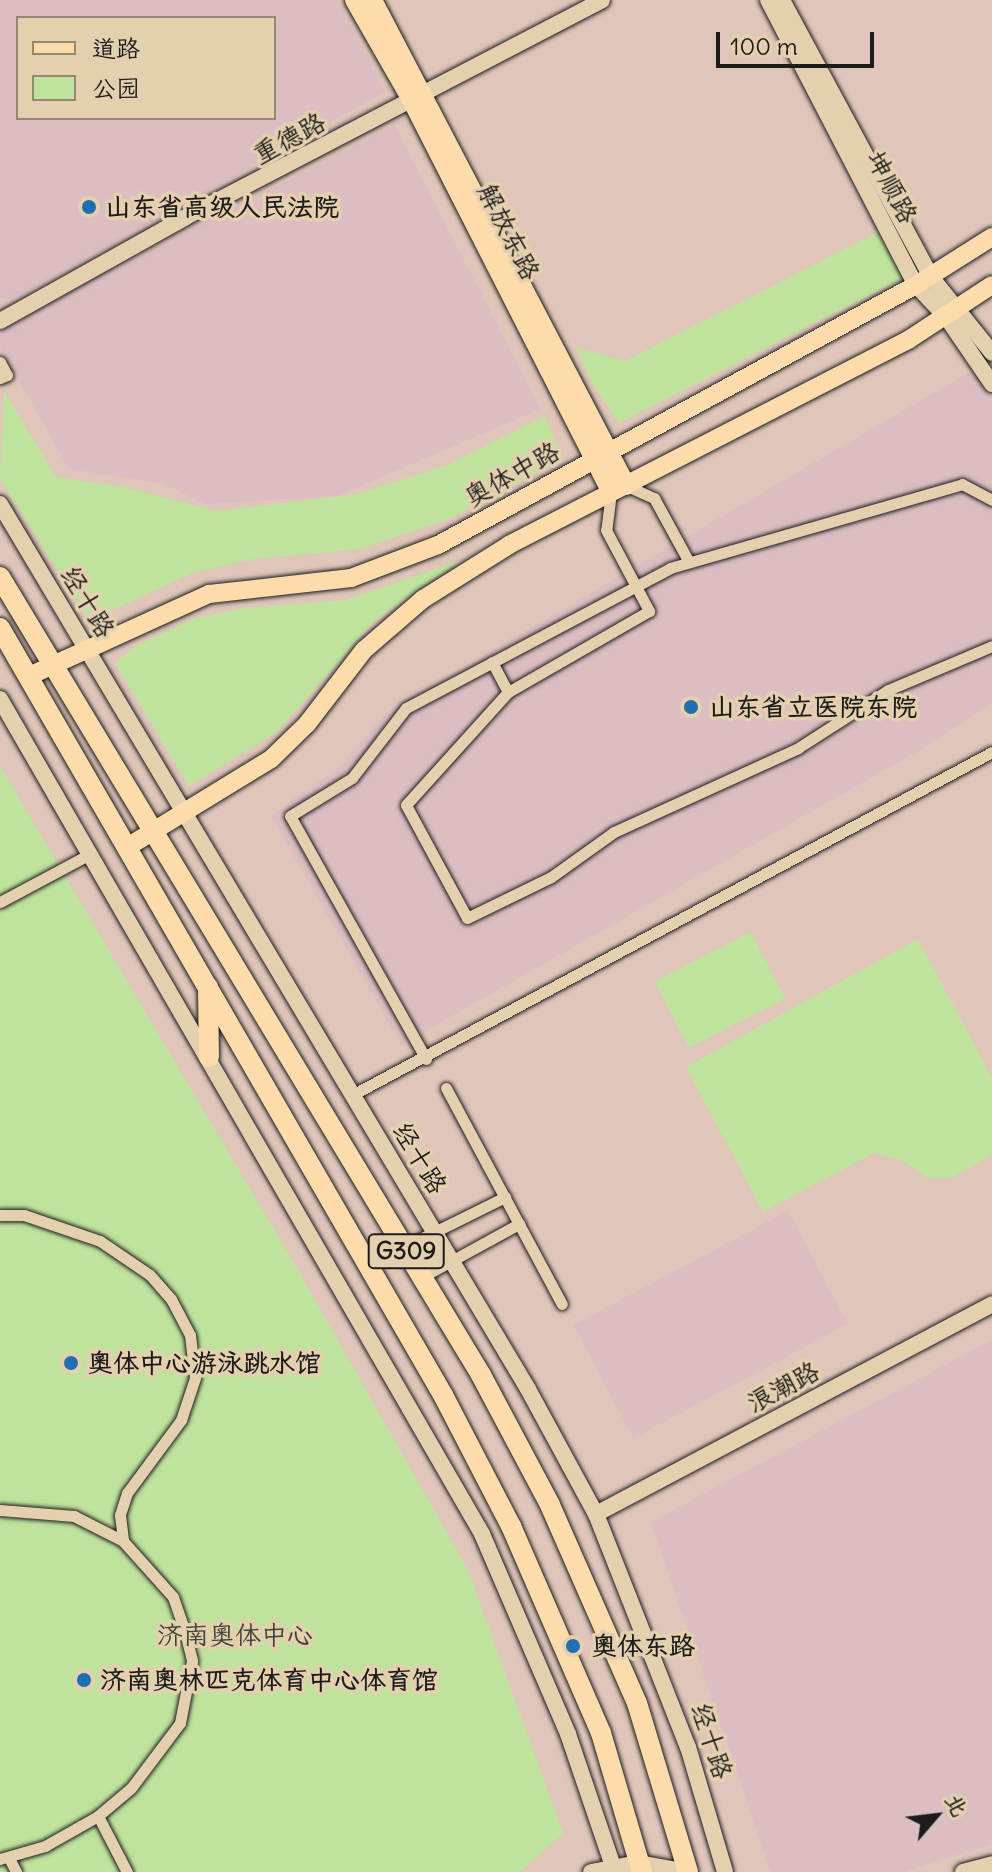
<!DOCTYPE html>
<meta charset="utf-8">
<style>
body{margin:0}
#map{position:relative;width:992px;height:1872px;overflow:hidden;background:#dfc5ba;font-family:Delius,"LXGW WenKai TC",sans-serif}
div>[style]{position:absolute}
.built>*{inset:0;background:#dcbec2;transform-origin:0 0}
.green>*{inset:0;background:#bfe39d;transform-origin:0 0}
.roads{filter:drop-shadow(0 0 2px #1c1c1c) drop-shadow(0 0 2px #1c1c1c)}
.street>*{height:11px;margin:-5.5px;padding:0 5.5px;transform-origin:5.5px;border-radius:5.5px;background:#e4cfae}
.secondary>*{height:16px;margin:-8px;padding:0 8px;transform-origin:8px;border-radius:8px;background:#e4cfae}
.primary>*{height:18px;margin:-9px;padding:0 9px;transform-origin:9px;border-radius:9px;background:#fddcac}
.highway>*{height:20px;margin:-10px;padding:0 10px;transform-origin:10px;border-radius:10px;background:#fddcac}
.dots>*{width:22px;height:22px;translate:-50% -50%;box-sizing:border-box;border:4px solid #e4cfae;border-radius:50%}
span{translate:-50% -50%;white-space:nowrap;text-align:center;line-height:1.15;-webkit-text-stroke:7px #e4cfae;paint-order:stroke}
.shield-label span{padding:2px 6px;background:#e4cfae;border:2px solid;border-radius:6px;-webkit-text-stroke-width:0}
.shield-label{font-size:24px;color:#1c1c1c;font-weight:700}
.street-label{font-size:26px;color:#1c1c1c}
.poi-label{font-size:26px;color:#1c1c1c;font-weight:700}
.left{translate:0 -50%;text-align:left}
.park-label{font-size:26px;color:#3d4436}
.legend{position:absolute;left:16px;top:16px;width:260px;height:104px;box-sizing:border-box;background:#e4cfae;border:2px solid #948774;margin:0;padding:10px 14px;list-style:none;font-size:24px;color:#1c1c1c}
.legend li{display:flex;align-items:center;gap:16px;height:40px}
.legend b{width:40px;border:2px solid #948774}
.north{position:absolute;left:896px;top:1776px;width:80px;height:80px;-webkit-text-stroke:6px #e4cfae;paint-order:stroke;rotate:62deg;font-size:22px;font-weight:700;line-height:32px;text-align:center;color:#1c1c1c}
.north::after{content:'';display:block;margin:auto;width:28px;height:36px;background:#1c1c1c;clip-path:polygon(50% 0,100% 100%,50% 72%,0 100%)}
.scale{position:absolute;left:716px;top:32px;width:158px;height:36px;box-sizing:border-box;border:4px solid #1c1c1c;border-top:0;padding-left:10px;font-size:24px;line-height:28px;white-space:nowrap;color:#1c1c1c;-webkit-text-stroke:6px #e4cfae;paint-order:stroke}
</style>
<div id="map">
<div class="built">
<div style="clip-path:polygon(evenodd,0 0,337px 0,385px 92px,14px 300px,0 297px,0 0,18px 18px,274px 18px,274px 118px,18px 118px,18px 18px)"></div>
<div style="clip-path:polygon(395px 125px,540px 409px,338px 496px,205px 504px,164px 484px,69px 469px,0 347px,0 328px)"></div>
<div style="clip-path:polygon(980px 366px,992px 382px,992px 703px,918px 751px,401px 1045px,271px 816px,336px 770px,388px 711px)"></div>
<div style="left:788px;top:1211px;width:128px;height:243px;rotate:62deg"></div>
<div style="clip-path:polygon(992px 1340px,992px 1844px,903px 1872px,771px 1872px,651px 1522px)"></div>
</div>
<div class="green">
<div style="clip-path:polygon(892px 225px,920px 269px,619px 423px,591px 382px,576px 347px,625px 361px)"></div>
<div style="clip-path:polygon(4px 391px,56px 477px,124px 487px,217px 511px,357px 494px,448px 465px,545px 416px,563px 459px,449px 519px,360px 549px,253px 559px,192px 573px,89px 621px,0 479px)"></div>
<div style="clip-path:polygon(461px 560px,375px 620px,277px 732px,189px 786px,115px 663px,137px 645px,195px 618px,244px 608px,345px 600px)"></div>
<div style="clip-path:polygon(0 766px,298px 1270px,468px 1570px,563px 1833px,520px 1872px,0 1872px)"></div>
<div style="left:751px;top:932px;width:75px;height:108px;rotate:63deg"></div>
<div style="clip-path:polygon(918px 939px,992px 1078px,992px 1155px,952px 1178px,928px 1178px,902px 1160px,874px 1153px,763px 1212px,686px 1067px)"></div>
</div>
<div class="roads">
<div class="street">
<div style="left:0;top:362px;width:15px;rotate:62deg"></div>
<div style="left:7px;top:375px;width:8px;rotate:157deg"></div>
<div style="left:627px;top:486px;width:30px;rotate:24deg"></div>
<div style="left:654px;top:498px;width:73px;rotate:61.3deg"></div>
<div style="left:611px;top:492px;width:38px;rotate:97deg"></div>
<div style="left:606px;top:530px;width:92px;rotate:62deg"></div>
<div style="left:649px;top:611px;width:163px;rotate:150.1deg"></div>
<div style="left:508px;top:692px;width:152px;rotate:132.1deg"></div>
<div style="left:406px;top:805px;width:128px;rotate:61.6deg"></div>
<div style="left:467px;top:918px;width:93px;rotate:-26deg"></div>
<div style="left:551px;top:877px;width:77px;rotate:-35.5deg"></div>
<div style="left:614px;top:832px;width:202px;rotate:-24.5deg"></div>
<div style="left:798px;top:748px;width:107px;rotate:-32.8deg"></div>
<div style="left:888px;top:690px;width:113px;rotate:-22.9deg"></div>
<div style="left:492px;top:662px;width:34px;rotate:62deg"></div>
<div style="left:0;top:902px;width:102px;rotate:-28.1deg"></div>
<div style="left:426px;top:1059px;width:278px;rotate:-119.2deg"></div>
<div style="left:290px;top:816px;width:73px;rotate:-31.5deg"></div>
<div style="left:352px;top:778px;width:88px;rotate:-52.4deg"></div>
<div style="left:406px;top:708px;width:299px;rotate:-27.9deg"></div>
<div style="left:670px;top:568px;width:304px;rotate:-16deg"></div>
<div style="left:962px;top:484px;width:34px;rotate:28deg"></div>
<div style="left:446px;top:1088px;width:245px;rotate:61.8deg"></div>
<div style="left:352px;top:1095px;width:726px;rotate:-28.19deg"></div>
<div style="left:0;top:1215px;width:24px"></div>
<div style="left:24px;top:1215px;width:80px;rotate:18.9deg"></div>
<div style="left:100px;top:1241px;width:60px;rotate:34.2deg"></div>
<div style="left:150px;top:1275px;width:32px;rotate:49deg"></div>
<div style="left:171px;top:1299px;width:41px;rotate:62.2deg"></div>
<div style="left:190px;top:1335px;width:43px;rotate:83.4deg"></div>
<div style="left:195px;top:1378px;width:44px;rotate:108.4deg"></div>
<div style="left:181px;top:1420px;width:91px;rotate:126.5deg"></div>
<div style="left:127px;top:1493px;width:23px;rotate:108deg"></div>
<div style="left:120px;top:1515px;width:26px;rotate:83deg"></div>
<div style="left:123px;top:1541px;width:75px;rotate:48.2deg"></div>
<div style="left:173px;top:1597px;width:37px;rotate:71deg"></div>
<div style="left:185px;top:1632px;width:30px;rotate:76deg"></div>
<div style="left:192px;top:1661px;width:63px;rotate:101deg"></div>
<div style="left:180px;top:1723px;width:81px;rotate:127deg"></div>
<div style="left:131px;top:1788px;width:43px;rotate:139.7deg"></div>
<div style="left:98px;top:1816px;width:61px;rotate:150.5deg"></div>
<div style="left:45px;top:1846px;width:47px;rotate:163.9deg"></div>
<div style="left:404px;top:1247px;width:113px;rotate:-26.3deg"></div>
<div style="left:422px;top:1277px;width:111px;rotate:-28.7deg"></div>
<div style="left:0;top:1510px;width:74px;rotate:4.6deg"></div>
<div style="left:74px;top:1516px;width:55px;rotate:27deg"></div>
<div style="left:98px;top:1816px;width:63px;rotate:62.6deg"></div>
<div style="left:9px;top:1858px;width:16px;rotate:63deg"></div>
</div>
<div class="secondary">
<div style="left:768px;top:0;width:321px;rotate:62.6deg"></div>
<div style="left:916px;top:285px;width:45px;rotate:46.8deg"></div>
<div style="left:947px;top:318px;width:80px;rotate:55.7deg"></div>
<div style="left:782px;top:0;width:315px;rotate:61.7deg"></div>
<div style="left:931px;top:277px;width:97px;rotate:51.2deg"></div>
<div style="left:0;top:321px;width:211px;rotate:-29.2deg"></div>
<div style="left:184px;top:218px;width:471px;rotate:-27.5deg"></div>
<div style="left:0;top:504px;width:1031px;rotate:59.18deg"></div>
<div style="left:528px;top:1389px;width:142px;rotate:61.5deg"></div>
<div style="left:596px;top:1514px;width:251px;rotate:68.5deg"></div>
<div style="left:688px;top:1747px;width:130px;rotate:73.5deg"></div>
<div style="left:0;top:699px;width:964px;rotate:60deg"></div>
<div style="left:482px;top:1534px;width:218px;rotate:66.7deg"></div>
<div style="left:568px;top:1734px;width:146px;rotate:71.2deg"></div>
<div style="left:596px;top:1514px;width:448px;rotate:-27.9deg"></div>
<div style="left:591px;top:1872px;width:49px;rotate:-10.6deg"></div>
<div style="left:639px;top:1863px;width:50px;rotate:10.4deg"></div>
<div style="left:963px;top:1872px;width:30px;rotate:-15deg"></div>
</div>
<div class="primary">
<div style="left:354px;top:0;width:115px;rotate:60.3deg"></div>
<div style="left:411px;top:100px;width:440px;rotate:63deg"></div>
<div style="left:373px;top:0;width:548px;rotate:62.41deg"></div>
<div style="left:29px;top:676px;width:198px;rotate:-24.5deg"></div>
<div style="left:209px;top:594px;width:143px;rotate:-6.4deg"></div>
<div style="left:351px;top:578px;width:93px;rotate:-20.8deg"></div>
<div style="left:438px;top:545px;width:544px;rotate:-28.54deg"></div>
<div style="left:916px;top:285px;width:90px;rotate:-32.3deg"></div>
<div style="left:129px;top:846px;width:167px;rotate:-31.5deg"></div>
<div style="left:271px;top:759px;width:50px;rotate:-44.2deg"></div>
<div style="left:307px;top:724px;width:93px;rotate:-52.4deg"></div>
<div style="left:364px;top:650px;width:78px;rotate:-40.8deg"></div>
<div style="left:423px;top:599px;width:102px;rotate:-32.1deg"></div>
<div style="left:509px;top:545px;width:449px;rotate:-27.2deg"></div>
<div style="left:908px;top:340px;width:100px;rotate:-33.2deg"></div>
</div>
<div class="highway">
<div style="left:0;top:577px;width:932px;rotate:58.92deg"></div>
<div style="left:481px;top:1375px;width:147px;rotate:62deg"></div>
<div style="left:550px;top:1505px;width:216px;rotate:66.3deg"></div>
<div style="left:637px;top:1703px;width:177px;rotate:73.2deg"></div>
<div style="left:0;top:628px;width:886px;rotate:59.99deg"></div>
<div style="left:443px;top:1395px;width:148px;rotate:62.6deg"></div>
<div style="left:511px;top:1526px;width:226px;rotate:66.5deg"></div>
<div style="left:601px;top:1733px;width:145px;rotate:73.6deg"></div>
<div style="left:208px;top:987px;width:70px;rotate:89.2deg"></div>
</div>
</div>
<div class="dots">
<div style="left:89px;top:207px;background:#1f6fb2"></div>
<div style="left:691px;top:707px;background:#1f6fb2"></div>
<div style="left:71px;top:1363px;background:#1f6fb2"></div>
<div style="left:573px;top:1646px;background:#1f6fb2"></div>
<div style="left:84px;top:1680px;background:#1f6fb2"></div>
</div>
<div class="shield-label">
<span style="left:406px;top:1251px">G309</span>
</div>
<div class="street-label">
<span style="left:289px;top:138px;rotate:-28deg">重德路</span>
<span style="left:892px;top:187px;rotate:62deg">坤顺路</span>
<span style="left:509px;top:232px;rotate:63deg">解放东路</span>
<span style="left:512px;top:474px;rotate:-29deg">奥体中路</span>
<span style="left:88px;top:602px;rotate:59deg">经十路</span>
<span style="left:420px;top:1158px;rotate:59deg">经十路</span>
<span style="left:783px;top:1387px;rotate:-28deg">浪潮路</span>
<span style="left:712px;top:1741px;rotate:72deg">经十路</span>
</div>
<div class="poi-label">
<span class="left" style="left:105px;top:207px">山东省高级人民法院</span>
<span class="left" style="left:709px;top:707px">山东省立医院东院</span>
<span class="left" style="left:87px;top:1363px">奥体中心游泳跳水馆</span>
<span class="left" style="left:591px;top:1646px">奥体东路</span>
<span class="left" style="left:100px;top:1680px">济南奥林匹克体育中心体育馆</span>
</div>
<div class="park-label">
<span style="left:235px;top:1635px">济南奥体中心</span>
</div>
<ul class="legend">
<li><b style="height:10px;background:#fddcac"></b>道路</li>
<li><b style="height:22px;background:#bfe39d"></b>公园</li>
</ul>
<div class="north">北</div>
<div class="scale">100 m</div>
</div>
